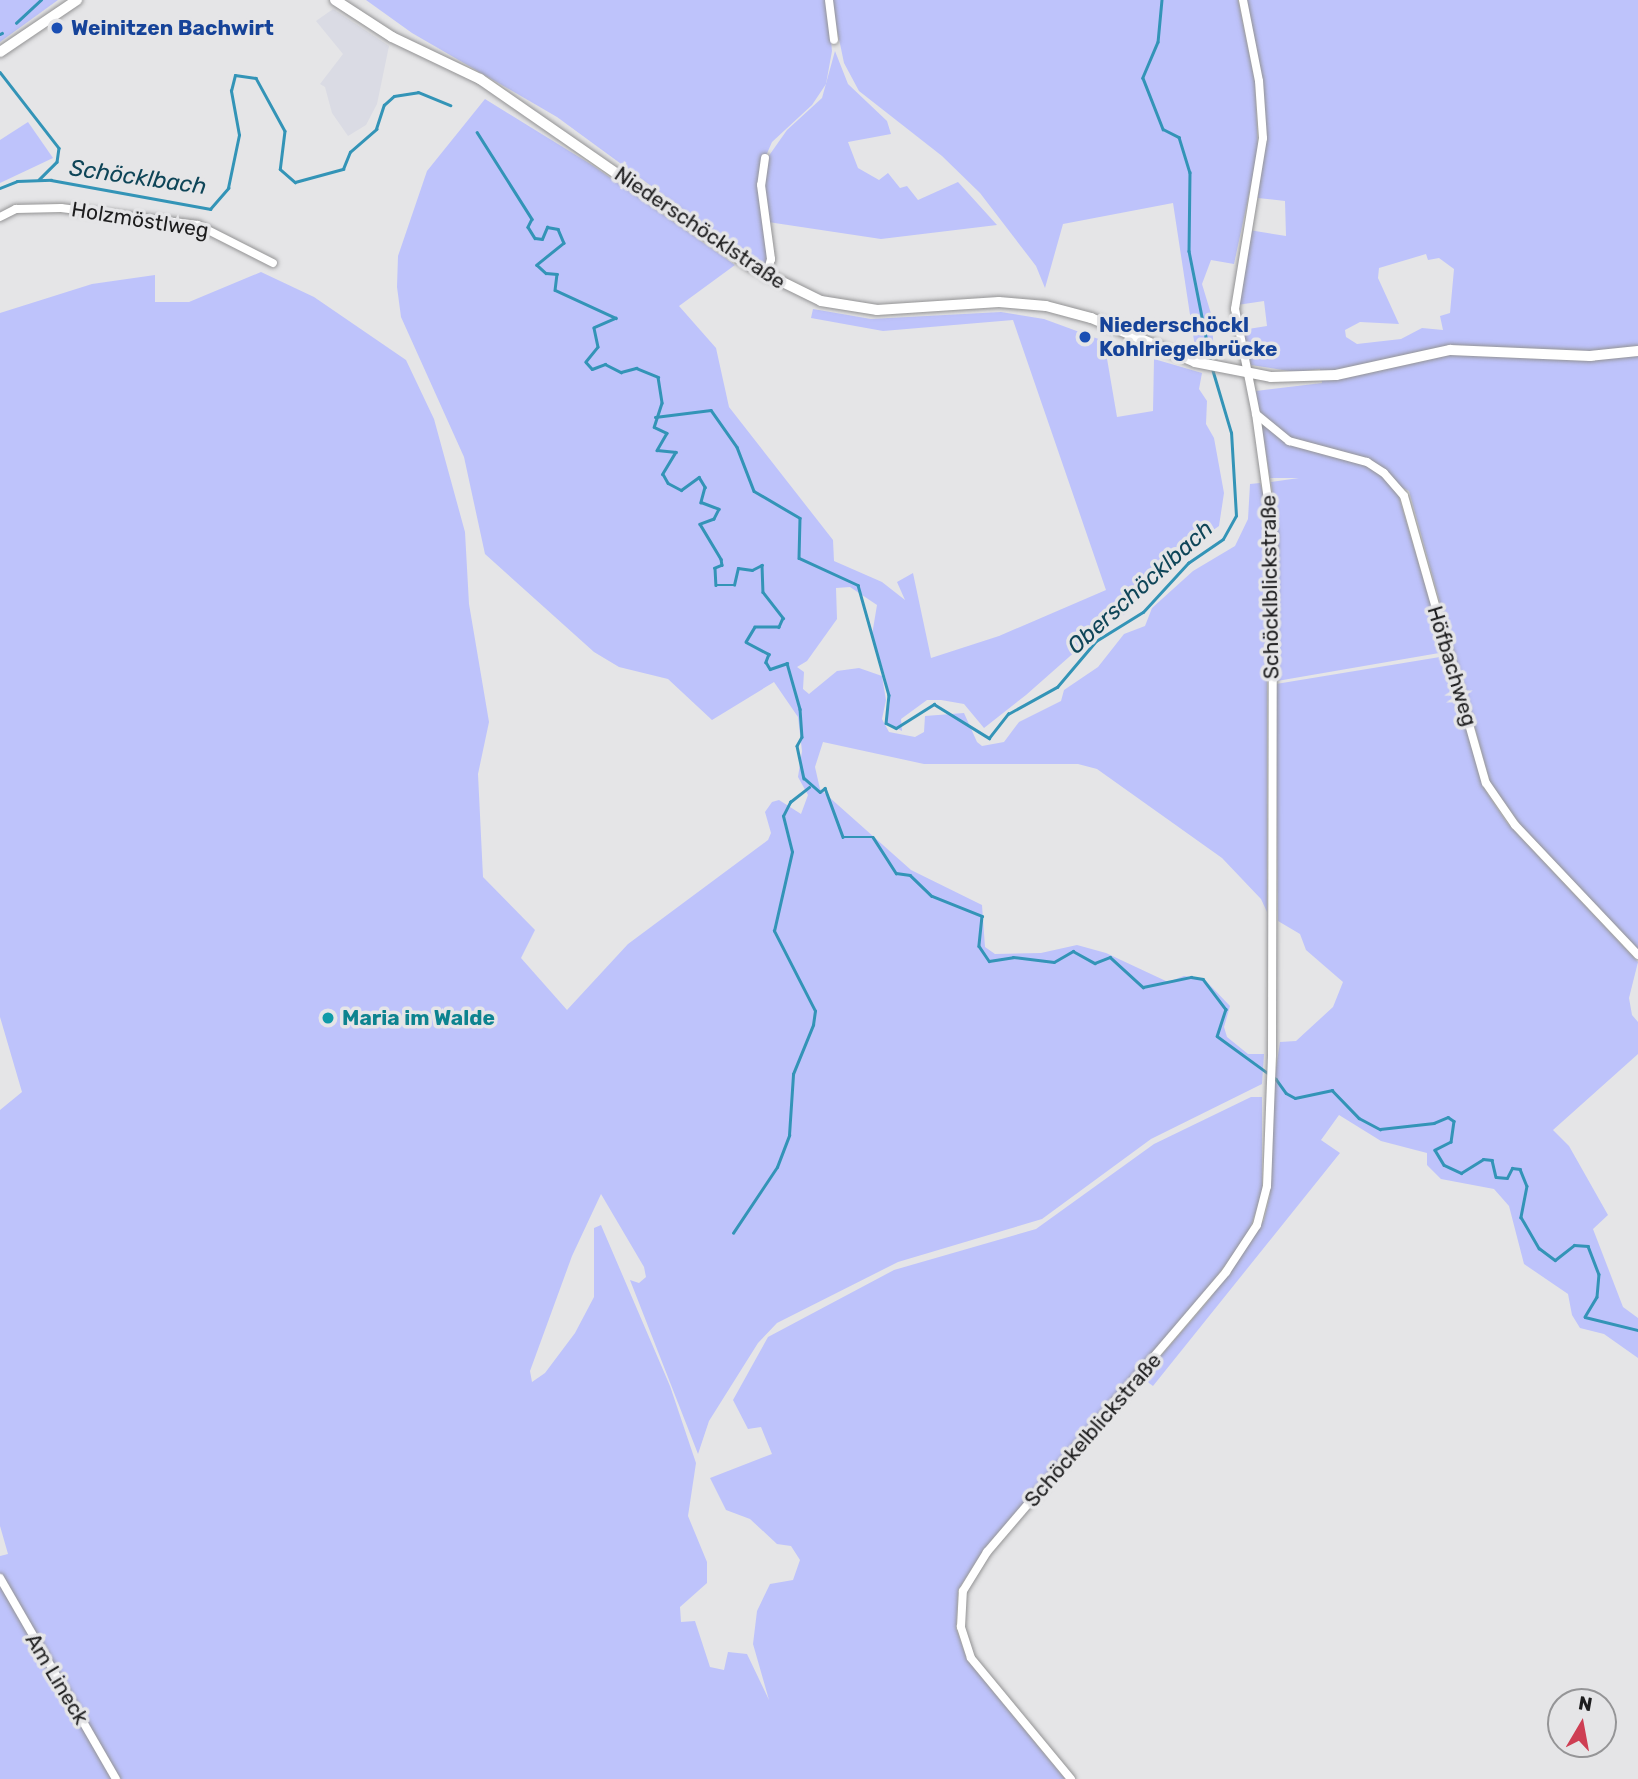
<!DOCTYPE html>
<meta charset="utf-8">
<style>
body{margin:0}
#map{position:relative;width:1638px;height:1779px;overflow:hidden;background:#e5e5e7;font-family:Rubik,sans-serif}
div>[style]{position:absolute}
.built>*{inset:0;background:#dadbe4}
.green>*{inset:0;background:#bec3fb}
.stream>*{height:2.5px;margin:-1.25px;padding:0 1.25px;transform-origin:1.25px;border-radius:1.25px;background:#3394b7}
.roads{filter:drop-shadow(0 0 2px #939394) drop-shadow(0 0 2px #939394)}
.street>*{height:8px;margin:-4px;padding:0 4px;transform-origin:4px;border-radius:4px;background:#fff}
.secondary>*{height:10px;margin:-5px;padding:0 5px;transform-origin:5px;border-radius:5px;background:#fff}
.dots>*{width:19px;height:19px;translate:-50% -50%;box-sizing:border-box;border:4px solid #e5e5e7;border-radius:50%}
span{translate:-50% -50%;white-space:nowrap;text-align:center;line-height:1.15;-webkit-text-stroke:7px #e5e5e7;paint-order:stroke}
.transit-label{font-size:21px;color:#164399;font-weight:700}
.left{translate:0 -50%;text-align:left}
.street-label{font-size:21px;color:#1d1d1e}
.culture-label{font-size:21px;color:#0d838f;font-weight:700}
.water-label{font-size:23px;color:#0e4558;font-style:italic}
.north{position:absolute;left:1547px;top:1688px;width:70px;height:70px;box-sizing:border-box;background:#e5e5e7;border:2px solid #959597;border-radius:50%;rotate:10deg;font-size:19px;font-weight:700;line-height:28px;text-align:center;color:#1d1d1e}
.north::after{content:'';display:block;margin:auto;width:24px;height:32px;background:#ce3e53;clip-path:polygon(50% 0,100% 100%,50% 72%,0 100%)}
</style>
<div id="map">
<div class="built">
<div style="clip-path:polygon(333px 9px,389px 46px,377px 104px,366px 125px,348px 136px,332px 113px,325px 87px,320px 84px,343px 54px,316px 21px)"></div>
</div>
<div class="green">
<div style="clip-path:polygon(0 0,58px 0,0 42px)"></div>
<div style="clip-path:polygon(366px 0,827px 0,832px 51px,826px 84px,812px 105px,772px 142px,761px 167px,767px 265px,759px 265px,557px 117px,412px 33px)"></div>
<div style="clip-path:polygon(831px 0,1238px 0,1255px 82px,1258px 152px,1234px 264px,1211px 260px,1202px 284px,1212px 317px,1214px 358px,1196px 354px,1173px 203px,1063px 224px,1045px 288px,1036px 266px,980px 193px,942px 156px,859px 91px,844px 63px)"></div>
<div style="clip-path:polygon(evenodd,1246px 0,1638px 0,1638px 949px,1524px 830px,1490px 782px,1409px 491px,1395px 484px,1445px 652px,1277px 681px,1276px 517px,1271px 482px,1299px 478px,1270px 478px,1256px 391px,1322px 383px,1320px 369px,1296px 372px,1251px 365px,1242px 330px,1267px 326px,1264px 301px,1237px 305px,1249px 230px,1286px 236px,1285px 201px,1258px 198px,1265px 124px,1246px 0,1426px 254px,1428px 260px,1439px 258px,1454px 269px,1450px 313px,1440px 316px,1443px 330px,1422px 328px,1401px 339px,1357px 344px,1346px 337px,1345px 330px,1360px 322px,1399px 324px,1378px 278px,1379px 268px,1426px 254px)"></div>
<div style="clip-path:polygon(835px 51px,848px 84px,887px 121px,891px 134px,848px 142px,858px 168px,879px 180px,888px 173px,900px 188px,907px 186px,918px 200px,958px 182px,997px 225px,881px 239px,768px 222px,764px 186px,768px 157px,787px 130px,822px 98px)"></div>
<div style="clip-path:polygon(485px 99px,592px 165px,735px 265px,679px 306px,716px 348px,729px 407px,833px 540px,834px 561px,882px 582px,905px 600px,897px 582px,913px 573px,931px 658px,999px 636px,1106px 590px,1013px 320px,883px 331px,811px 318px,813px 309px,871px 319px,1001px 312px,1044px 319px,1104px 341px,1117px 417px,1153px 411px,1154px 359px,1202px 373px,1199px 389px,1207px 401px,1206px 424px,1214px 438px,1224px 493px,1219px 526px,1189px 547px,1176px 550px,1168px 570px,1150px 570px,1127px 613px,1103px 627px,1026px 695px,984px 728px,964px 704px,941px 700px,927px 700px,901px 719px,902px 731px,886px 723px,890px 703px,886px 679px,872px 635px,877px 605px,850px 587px,836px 588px,837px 619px,807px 661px,797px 667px,804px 672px,803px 689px,809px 694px,837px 671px,859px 668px,882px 676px,886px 700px,882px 719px,889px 732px,915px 737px,924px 732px,925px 716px,964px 713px,977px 742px,982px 746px,1004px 742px,1019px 722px,1061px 701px,1064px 690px,1098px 667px,1124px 634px,1145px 626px,1152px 608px,1193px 571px,1235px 546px,1248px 519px,1250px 484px,1260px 483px,1267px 507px,1267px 912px,1261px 899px,1222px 858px,1097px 769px,1078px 764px,924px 764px,823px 742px,815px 767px,820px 789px,911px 870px,982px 905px,985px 947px,995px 954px,1041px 953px,1077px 945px,1106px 953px,1168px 982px,1184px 976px,1204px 979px,1230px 1006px,1224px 1027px,1227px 1037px,1248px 1054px,1264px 1054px,1262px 1084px,1151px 1139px,1042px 1219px,898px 1262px,777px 1323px,758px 1343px,709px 1421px,698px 1454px,630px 1280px,639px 1283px,646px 1277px,644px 1267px,601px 1194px,572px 1256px,530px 1371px,532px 1382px,545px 1373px,575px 1333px,594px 1297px,594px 1228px,601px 1225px,670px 1386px,696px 1463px,688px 1516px,707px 1562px,707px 1583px,680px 1607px,681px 1622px,695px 1621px,710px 1667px,724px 1670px,728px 1652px,747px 1654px,769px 1700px,753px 1644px,757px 1611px,770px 1584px,793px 1580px,800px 1560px,791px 1546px,777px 1544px,750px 1519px,726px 1510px,710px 1478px,772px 1454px,761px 1427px,748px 1429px,733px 1400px,768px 1337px,894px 1270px,1036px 1229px,1154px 1144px,1251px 1097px,1262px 1097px,1262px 1194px,1248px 1234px,1203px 1295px,984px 1549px,958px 1590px,956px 1628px,967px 1660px,1065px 1779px,0 1779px,0 1556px,8px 1554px,0 1526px,0 1110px,22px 1092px,0 1017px,0 313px,92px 284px,155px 275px,155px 302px,189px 302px,261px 272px,314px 297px,406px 360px,434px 419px,465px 532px,469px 604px,489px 722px,478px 774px,483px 877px,535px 930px,521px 958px,567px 1010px,628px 944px,768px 840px,771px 833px,765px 812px,772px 802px,779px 800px,801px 814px,808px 795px,798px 777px,802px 751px,798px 717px,774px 682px,712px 720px,668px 679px,619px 667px,594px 652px,485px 554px,464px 457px,401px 317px,397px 287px,398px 256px,427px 171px)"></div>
<div style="clip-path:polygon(28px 122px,53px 158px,0 183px,0 140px)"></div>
<div style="clip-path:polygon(1446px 656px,1483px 787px,1507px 823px,1638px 962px,1629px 998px,1632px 1015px,1638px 1022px,1638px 1054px,1553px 1130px,1569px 1146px,1608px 1215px,1593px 1229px,1623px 1307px,1638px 1318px,1638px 1358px,1604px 1334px,1580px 1328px,1572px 1315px,1568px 1294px,1524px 1264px,1509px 1206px,1494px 1189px,1441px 1179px,1427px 1165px,1427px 1153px,1381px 1141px,1339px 1115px,1321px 1140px,1340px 1153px,1153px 1386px,1142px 1378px,1209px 1300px,1264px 1220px,1270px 1195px,1272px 1095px,1280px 1042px,1296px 1041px,1333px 1007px,1343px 982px,1306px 950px,1300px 934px,1278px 921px,1276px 684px)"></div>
</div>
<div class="stream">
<div style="left:1162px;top:0;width:42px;rotate:95.4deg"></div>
<div style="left:1158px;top:42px;width:39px;rotate:113deg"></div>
<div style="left:1143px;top:78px;width:55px;rotate:68.6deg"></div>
<div style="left:1163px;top:129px;width:18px;rotate:27deg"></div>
<div style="left:1179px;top:137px;width:37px;rotate:73deg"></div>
<div style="left:1190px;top:172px;width:79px;rotate:90.7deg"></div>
<div style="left:1189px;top:251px;width:113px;rotate:78.8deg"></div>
<div style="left:16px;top:23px;width:34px;rotate:-43deg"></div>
<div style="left:0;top:34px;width:2px;rotate:-27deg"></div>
<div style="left:0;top:72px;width:96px;rotate:52.2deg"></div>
<div style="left:59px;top:148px;width:14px;rotate:98deg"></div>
<div style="left:57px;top:162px;width:25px;rotate:135deg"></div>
<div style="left:477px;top:132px;width:103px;rotate:57.7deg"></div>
<div style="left:532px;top:219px;width:9px;rotate:117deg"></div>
<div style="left:528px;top:227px;width:13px;rotate:58deg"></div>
<div style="left:535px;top:238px;width:7px;rotate:8deg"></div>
<div style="left:542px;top:239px;width:13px;rotate:-67deg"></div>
<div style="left:547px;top:227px;width:11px;rotate:10deg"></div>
<div style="left:558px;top:229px;width:15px;rotate:67deg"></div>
<div style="left:564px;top:243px;width:35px;rotate:141deg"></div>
<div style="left:537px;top:265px;width:12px;rotate:42deg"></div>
<div style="left:546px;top:273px;width:11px;rotate:5deg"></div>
<div style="left:557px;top:274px;width:16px;rotate:97deg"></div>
<div style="left:555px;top:290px;width:67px;rotate:24.7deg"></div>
<div style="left:616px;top:318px;width:24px;rotate:156deg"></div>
<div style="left:594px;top:328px;width:19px;rotate:78deg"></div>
<div style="left:598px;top:347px;width:19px;rotate:129deg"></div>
<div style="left:586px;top:362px;width:9px;rotate:49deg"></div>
<div style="left:592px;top:369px;width:14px;rotate:-21deg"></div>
<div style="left:605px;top:364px;width:18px;rotate:27deg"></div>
<div style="left:621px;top:372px;width:16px;rotate:-15deg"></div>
<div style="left:636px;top:368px;width:24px;rotate:22deg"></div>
<div style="left:658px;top:377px;width:26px;rotate:81deg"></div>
<div style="left:662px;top:403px;width:25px;rotate:108deg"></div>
<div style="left:654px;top:427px;width:14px;rotate:25deg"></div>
<div style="left:667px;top:433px;width:20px;rotate:120deg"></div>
<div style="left:657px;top:450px;width:19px;rotate:6deg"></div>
<div style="left:676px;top:452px;width:26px;rotate:121deg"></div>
<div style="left:663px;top:474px;width:10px;rotate:61deg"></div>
<div style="left:668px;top:483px;width:15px;rotate:28deg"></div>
<div style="left:681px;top:490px;width:22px;rotate:-36deg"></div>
<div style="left:699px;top:477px;width:12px;rotate:59deg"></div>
<div style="left:705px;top:487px;width:16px;rotate:105deg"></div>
<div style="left:701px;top:502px;width:19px;rotate:21deg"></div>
<div style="left:719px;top:509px;width:11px;rotate:117deg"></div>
<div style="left:714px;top:519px;width:15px;rotate:160deg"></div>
<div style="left:700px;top:524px;width:41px;rotate:59deg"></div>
<div style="left:721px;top:559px;width:6px;rotate:81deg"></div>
<div style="left:722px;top:565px;width:8px;rotate:157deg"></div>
<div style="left:715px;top:568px;width:17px;rotate:87deg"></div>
<div style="left:716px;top:585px;width:18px"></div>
<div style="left:734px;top:585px;width:17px;rotate:-77deg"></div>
<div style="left:738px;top:568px;width:14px;rotate:8deg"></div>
<div style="left:752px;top:570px;width:11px;rotate:-27deg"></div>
<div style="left:762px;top:565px;width:27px;rotate:88deg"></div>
<div style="left:763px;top:592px;width:33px;rotate:52deg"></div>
<div style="left:783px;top:618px;width:10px;rotate:114deg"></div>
<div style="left:779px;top:627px;width:24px;rotate:180deg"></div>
<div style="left:755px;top:627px;width:17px;rotate:121deg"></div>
<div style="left:746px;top:642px;width:26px;rotate:28deg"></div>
<div style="left:769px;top:654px;width:9px;rotate:111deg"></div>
<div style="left:766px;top:662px;width:8px;rotate:60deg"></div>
<div style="left:770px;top:669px;width:18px;rotate:-19deg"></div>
<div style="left:787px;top:663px;width:48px;rotate:74.2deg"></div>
<div style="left:800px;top:709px;width:28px;rotate:86deg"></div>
<div style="left:802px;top:737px;width:10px;rotate:119deg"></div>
<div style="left:797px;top:746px;width:33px;rotate:78deg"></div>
<div style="left:804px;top:778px;width:21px;rotate:41deg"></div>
<div style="left:820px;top:792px;width:6px;rotate:-39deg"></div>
<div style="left:825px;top:788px;width:52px;rotate:69.8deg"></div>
<div style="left:843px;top:837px;width:30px"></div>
<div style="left:873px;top:837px;width:43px;rotate:57.4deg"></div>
<div style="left:896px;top:873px;width:14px;rotate:8deg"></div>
<div style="left:910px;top:875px;width:30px;rotate:44deg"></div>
<div style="left:932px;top:896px;width:54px;rotate:21.8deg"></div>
<div style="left:982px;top:916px;width:30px;rotate:96deg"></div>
<div style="left:979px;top:946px;width:18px;rotate:56deg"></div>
<div style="left:989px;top:961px;width:24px;rotate:-9deg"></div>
<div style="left:1013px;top:957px;width:41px;rotate:7deg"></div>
<div style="left:1054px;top:962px;width:22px;rotate:-30deg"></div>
<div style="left:1073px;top:951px;width:25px;rotate:29deg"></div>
<div style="left:1095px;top:963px;width:16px;rotate:-22deg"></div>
<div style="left:1110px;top:957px;width:45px;rotate:42.3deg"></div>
<div style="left:1143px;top:987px;width:49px;rotate:-11.8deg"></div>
<div style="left:1191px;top:977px;width:12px;rotate:9deg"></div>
<div style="left:1203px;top:979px;width:38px;rotate:53deg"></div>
<div style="left:1226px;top:1009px;width:28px;rotate:108deg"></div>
<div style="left:1217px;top:1036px;width:73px;rotate:36.1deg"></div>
<div style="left:1276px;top:1079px;width:17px;rotate:54deg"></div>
<div style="left:1286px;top:1093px;width:10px;rotate:29deg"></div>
<div style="left:1295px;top:1098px;width:38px;rotate:-12deg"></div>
<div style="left:1332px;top:1090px;width:39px;rotate:46deg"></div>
<div style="left:1359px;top:1118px;width:24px;rotate:28deg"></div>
<div style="left:1380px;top:1129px;width:54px;rotate:-6.3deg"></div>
<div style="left:1434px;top:1123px;width:15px;rotate:-23deg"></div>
<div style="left:1448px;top:1117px;width:7px;rotate:34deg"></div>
<div style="left:1454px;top:1121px;width:21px;rotate:98deg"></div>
<div style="left:1451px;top:1142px;width:18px;rotate:153deg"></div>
<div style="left:1435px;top:1150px;width:17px;rotate:59deg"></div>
<div style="left:1444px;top:1165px;width:19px;rotate:25deg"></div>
<div style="left:1461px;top:1173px;width:26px;rotate:-32deg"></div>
<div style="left:1483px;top:1159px;width:9px;rotate:6deg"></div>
<div style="left:1492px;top:1160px;width:17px;rotate:77deg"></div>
<div style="left:1496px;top:1177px;width:11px;rotate:5deg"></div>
<div style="left:1507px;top:1178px;width:11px;rotate:-63deg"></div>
<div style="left:1512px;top:1168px;width:8px;rotate:7deg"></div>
<div style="left:1520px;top:1169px;width:18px;rotate:68deg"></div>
<div style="left:1527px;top:1186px;width:32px;rotate:101deg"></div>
<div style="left:1521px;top:1217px;width:36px;rotate:60deg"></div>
<div style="left:1539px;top:1248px;width:20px;rotate:37deg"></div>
<div style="left:1555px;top:1260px;width:24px;rotate:-38deg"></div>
<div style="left:1574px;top:1245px;width:14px;rotate:4deg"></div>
<div style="left:1588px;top:1246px;width:30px;rotate:69deg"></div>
<div style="left:1599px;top:1274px;width:23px;rotate:95deg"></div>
<div style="left:1597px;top:1297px;width:23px;rotate:121deg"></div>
<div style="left:1585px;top:1317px;width:55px;rotate:13.8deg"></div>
<div style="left:0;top:188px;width:18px;rotate:-22deg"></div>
<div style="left:17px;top:181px;width:34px;rotate:-2deg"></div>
<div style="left:51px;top:180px;width:162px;rotate:10.3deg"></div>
<div style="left:210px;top:209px;width:28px;rotate:-49deg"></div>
<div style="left:228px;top:188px;width:54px;rotate:-78.3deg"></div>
<div style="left:239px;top:135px;width:45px;rotate:-100.3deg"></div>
<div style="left:231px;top:91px;width:16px;rotate:-76deg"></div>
<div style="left:235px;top:75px;width:21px;rotate:8deg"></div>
<div style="left:256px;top:78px;width:60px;rotate:61.3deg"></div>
<div style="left:285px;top:131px;width:38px;rotate:97deg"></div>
<div style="left:280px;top:169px;width:20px;rotate:41deg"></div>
<div style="left:295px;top:182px;width:50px;rotate:-15.2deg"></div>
<div style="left:343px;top:169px;width:18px;rotate:-68deg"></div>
<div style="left:350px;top:152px;width:35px;rotate:-41deg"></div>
<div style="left:376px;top:129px;width:25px;rotate:-72deg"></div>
<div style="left:384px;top:105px;width:13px;rotate:-42deg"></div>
<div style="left:394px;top:96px;width:24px;rotate:-9deg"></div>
<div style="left:418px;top:92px;width:35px;rotate:22deg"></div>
<div style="left:655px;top:417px;width:56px;rotate:-7.1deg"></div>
<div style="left:711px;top:410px;width:45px;rotate:54.9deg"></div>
<div style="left:737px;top:447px;width:47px;rotate:68.9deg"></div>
<div style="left:754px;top:491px;width:53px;rotate:30.4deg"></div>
<div style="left:800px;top:518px;width:40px;rotate:91.4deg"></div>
<div style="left:799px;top:558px;width:65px;rotate:24.6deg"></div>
<div style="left:858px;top:585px;width:114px;rotate:74.3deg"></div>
<div style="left:889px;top:695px;width:28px;rotate:96deg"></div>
<div style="left:886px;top:723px;width:11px;rotate:27deg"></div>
<div style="left:896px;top:728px;width:45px;rotate:-32.3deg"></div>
<div style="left:934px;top:704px;width:65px;rotate:31.7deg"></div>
<div style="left:989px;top:738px;width:31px;rotate:-52deg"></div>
<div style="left:1008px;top:714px;width:56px;rotate:-28.9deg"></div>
<div style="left:1057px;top:687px;width:60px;rotate:-49.7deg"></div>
<div style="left:1096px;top:641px;width:55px;rotate:-31.7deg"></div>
<div style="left:1143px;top:612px;width:67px;rotate:-47.4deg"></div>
<div style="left:1188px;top:563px;width:42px;rotate:-34.4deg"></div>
<div style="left:1223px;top:539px;width:26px;rotate:-61deg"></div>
<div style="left:1236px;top:516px;width:83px;rotate:-93.4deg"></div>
<div style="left:1231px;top:433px;width:67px;rotate:-106.5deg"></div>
<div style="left:733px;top:1233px;width:79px;rotate:-56.3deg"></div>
<div style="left:777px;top:1167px;width:34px;rotate:-69deg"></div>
<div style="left:789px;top:1135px;width:61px;rotate:-86.2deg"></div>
<div style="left:793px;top:1074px;width:53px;rotate:-67.8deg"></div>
<div style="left:813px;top:1025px;width:14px;rotate:-82deg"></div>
<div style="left:815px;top:1011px;width:90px;rotate:-117.1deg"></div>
<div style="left:774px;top:931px;width:81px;rotate:-77.2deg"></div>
<div style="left:792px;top:852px;width:37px;rotate:-104deg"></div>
<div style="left:783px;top:816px;width:16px;rotate:-63deg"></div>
<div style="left:790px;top:802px;width:24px;rotate:-38deg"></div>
</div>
<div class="roads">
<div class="street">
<div style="left:829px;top:0;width:40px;rotate:82.9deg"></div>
<div style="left:765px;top:158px;width:27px;rotate:98deg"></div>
<div style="left:761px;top:185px;width:75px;rotate:82.3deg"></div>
<div style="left:771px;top:259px;width:18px;rotate:106deg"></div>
<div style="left:0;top:217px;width:18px;rotate:-27deg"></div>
<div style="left:16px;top:209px;width:45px;rotate:-1.3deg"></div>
<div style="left:61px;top:208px;width:138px;rotate:7.1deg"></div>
<div style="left:198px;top:225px;width:84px;rotate:26.9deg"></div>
<div style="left:1256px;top:414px;width:43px;rotate:39.3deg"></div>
<div style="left:1289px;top:441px;width:81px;rotate:15.1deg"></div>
<div style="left:1367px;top:462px;width:20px;rotate:33deg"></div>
<div style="left:1384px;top:473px;width:30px;rotate:49deg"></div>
<div style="left:1404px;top:496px;width:298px;rotate:74.1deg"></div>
<div style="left:1486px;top:783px;width:51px;rotate:55.4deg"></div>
<div style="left:1515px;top:825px;width:179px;rotate:46.6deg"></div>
<div style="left:0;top:1578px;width:232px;rotate:60deg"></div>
<div style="left:1071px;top:1779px;width:157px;rotate:-129.6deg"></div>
<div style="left:971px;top:1658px;width:33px;rotate:-108deg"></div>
<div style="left:961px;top:1627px;width:36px;rotate:-87deg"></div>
<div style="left:963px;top:1591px;width:46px;rotate:-58.4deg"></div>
<div style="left:987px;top:1552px;width:368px;rotate:-49.5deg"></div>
<div style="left:1226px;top:1272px;width:56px;rotate:-56.6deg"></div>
<div style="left:1257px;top:1225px;width:40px;rotate:-75.6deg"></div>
<div style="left:1267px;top:1186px;width:131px;rotate:-87.8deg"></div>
<div style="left:1272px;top:1055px;width:519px;rotate:-89.89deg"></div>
<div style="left:1273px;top:536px;width:123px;rotate:-97.9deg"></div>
<div style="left:1256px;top:414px;width:107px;rotate:-101.3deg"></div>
<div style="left:1235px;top:309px;width:173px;rotate:-80.7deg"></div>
<div style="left:1263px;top:138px;width:57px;rotate:-94deg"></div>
<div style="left:1259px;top:81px;width:83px;rotate:-101.2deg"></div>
</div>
<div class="secondary">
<div style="left:335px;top:0;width:68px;rotate:33deg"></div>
<div style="left:392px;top:37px;width:98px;rotate:25.5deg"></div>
<div style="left:480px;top:79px;width:328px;rotate:34.7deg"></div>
<div style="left:750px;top:266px;width:79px;rotate:26.2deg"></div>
<div style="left:821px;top:301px;width:57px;rotate:9.1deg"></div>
<div style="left:877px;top:310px;width:122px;rotate:-3.8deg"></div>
<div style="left:999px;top:302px;width:47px;rotate:4.9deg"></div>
<div style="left:1046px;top:306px;width:47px;rotate:14.9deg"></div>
<div style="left:1091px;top:318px;width:113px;rotate:22.9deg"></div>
<div style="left:1195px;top:362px;width:77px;rotate:11.2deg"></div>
<div style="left:1271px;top:377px;width:65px;rotate:-1.8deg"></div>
<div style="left:1336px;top:375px;width:117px;rotate:-12.4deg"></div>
<div style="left:1450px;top:350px;width:140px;rotate:2.5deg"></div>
<div style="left:1590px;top:356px;width:48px;rotate:-5.9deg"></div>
<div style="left:0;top:52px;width:93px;rotate:-34deg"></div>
</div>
</div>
<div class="dots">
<div style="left:57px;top:28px;background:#1a4fb4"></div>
<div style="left:1085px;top:337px;background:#1a4fb4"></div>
<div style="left:328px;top:1018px;background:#0f9aa8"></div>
</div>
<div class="transit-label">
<span class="left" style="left:71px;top:28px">Weinitzen Bachwirt</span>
<span class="left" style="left:1099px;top:337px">Niederschöckl<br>Kohlriegelbrücke</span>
</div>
<div class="street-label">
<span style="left:140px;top:220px;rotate:9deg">Holzmöstlweg</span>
<span style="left:700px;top:228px;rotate:34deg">Niederschöcklstraße</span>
<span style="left:1270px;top:587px;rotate:-91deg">Schöcklblickstraße</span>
<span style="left:1452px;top:666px;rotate:73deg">Höfbachweg</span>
<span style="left:1093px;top:1430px;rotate:-49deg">Schöckelblickstraße</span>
<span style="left:57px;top:1679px;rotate:59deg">Am Lineck</span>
</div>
<div class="culture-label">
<span class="left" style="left:342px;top:1018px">Maria im Walde</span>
</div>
<div class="water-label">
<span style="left:138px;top:177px;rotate:8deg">Schöcklbach</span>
<span style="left:1140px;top:587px;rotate:-42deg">Oberschöcklbach</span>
</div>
<div class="north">N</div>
</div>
